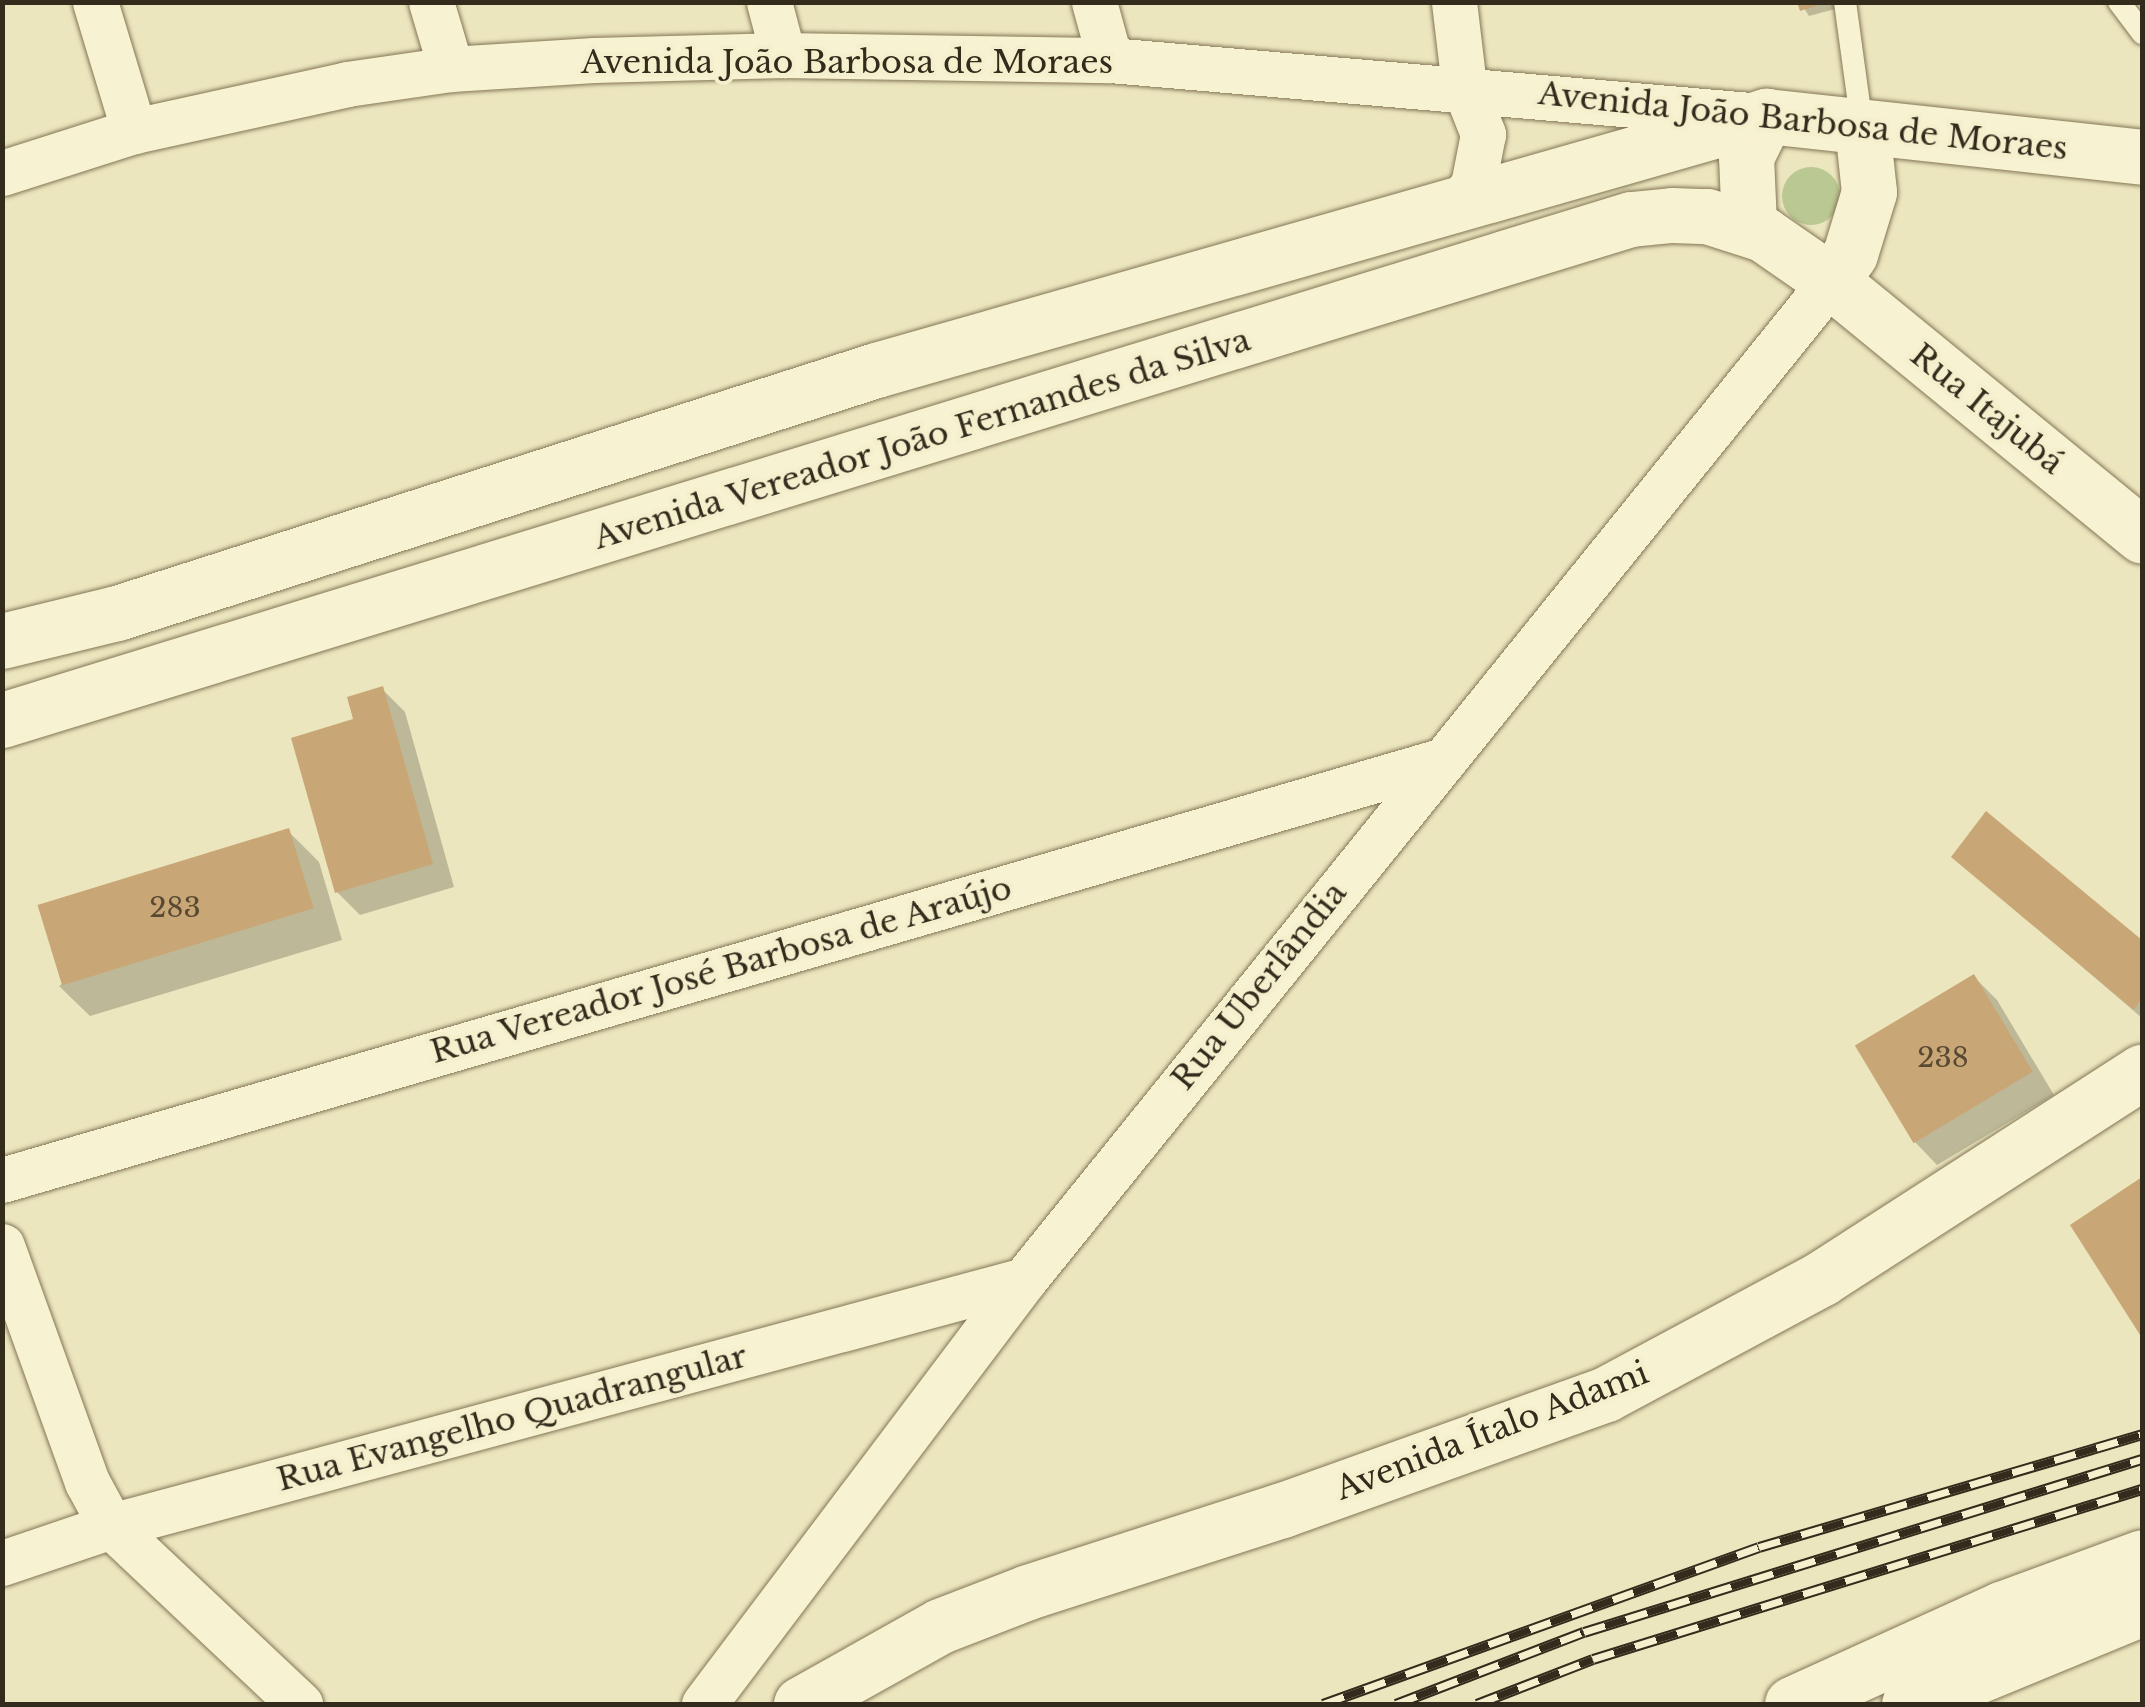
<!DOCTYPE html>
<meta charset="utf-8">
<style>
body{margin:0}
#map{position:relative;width:2145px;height:1707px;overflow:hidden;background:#ece6be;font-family:"Libre Baskerville",serif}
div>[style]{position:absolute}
.green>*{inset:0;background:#bac993}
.round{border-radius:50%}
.shadow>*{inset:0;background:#0003}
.building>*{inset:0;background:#c9a675;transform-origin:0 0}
.roads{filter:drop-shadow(0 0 2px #847657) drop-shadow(0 0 2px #847657)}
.lane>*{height:22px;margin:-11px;padding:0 11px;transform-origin:11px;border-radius:11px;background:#f7f2d1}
.street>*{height:45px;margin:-22.5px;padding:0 22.5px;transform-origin:22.5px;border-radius:22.5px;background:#f7f2d1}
.secondary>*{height:55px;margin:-27.5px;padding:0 27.5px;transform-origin:27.5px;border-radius:27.5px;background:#f7f2d1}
.rail>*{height:11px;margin-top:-5.5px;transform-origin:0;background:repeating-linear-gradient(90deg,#f4efcd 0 22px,#332b1c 0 44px);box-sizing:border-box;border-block:2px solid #332b1c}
span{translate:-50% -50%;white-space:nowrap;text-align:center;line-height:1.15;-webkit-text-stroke:8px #f4efcd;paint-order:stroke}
.number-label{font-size:28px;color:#584a32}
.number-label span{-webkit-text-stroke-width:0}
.street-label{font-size:32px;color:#332b1c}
.frame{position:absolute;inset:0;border:5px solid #332b1c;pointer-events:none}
</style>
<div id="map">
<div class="green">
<div class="round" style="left:1782px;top:167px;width:58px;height:58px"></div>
</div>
<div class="shadow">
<div style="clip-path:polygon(1800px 2px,1833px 2px,1835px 9px,1809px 16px)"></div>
<div style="clip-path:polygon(382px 689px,405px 712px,454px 887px,360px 915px,337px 892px,356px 721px)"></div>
<div style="clip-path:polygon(1986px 815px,2142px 943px,2142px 1018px,1954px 857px)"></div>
<div style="clip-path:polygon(288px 831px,319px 862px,342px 940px,90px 1016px,59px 986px)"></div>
<div style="clip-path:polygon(1974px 977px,1997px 1000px,2054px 1095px,1937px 1165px,1914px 1141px)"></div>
<div style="clip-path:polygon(2142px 1180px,2142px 1334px,2073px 1226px)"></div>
</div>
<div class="building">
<div style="clip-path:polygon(1797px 2px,1824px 2px,1824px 3px,1800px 11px)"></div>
<div style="clip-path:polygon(383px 686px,433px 864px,335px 893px,291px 738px,353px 719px,347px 697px)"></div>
<div style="clip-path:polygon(1986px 811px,2142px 940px,2142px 997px,2134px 1010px,1951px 857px)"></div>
<div style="left:289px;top:828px;width:84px;height:263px;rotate:73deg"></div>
<div style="left:1974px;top:974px;width:114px;height:139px;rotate:59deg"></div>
<div style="clip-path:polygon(2142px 1177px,2142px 1338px,2070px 1225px)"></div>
</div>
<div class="roads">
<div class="lane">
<div style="left:1845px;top:2px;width:125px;rotate:82.2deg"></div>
<div style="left:2119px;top:2px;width:39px;rotate:53deg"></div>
</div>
<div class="street">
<div style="left:95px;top:2px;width:135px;rotate:73.2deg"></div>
<div style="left:431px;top:2px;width:70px;rotate:73.4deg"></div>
<div style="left:769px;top:2px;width:55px;rotate:75.2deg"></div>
<div style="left:1094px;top:2px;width:60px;rotate:74.6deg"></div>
<div style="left:1454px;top:2px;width:85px;rotate:83.2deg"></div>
<div style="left:1464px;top:86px;width:52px;rotate:68.4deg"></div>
<div style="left:1483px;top:134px;width:52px;rotate:101.1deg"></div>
<div style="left:1473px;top:185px;width:26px;rotate:129deg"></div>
<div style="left:2px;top:173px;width:139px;rotate:-17.7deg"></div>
<div style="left:134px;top:131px;width:218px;rotate:-12.4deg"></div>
<div style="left:347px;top:84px;width:105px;rotate:-8.2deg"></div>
<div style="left:451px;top:69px;width:143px;rotate:-3.6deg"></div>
<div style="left:594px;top:60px;width:189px;rotate:-1.5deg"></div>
<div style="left:783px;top:55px;width:327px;rotate:0.9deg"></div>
<div style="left:1110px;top:60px;width:642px;rotate:4.91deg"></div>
<div style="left:2px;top:1180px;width:1498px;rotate:-16.24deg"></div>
<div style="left:2px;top:1246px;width:251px;rotate:70.2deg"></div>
<div style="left:87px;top:1482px;width:50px;rotate:61.4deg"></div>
<div style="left:111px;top:1526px;width:260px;rotate:43.3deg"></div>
<div style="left:2px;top:1563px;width:115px;rotate:-18.7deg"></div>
<div style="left:111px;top:1526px;width:946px;rotate:-15.08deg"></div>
<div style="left:704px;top:1704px;width:531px;rotate:-52.96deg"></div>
<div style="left:1024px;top:1280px;width:1284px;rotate:-51.07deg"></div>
</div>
<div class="secondary">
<div style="left:1749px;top:225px;width:68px;rotate:-92.5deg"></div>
<div style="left:1746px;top:157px;width:46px;rotate:-64deg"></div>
<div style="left:1831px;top:281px;width:33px;rotate:-55deg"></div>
<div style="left:1850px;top:254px;width:65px;rotate:-73deg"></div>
<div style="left:1869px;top:192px;width:66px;rotate:-96.1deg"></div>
<div style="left:2px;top:641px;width:118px;rotate:-13.7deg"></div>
<div style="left:117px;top:613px;width:797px;rotate:-17.75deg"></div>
<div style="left:876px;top:370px;width:926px;rotate:-15.93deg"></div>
<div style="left:1766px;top:116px;width:378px;rotate:6.2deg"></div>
<div style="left:2px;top:720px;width:1704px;rotate:-17.1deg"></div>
<div style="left:1631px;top:219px;width:41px;rotate:-5.6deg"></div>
<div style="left:1672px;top:215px;width:35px;rotate:2deg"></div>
<div style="left:1707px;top:216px;width:59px;rotate:17.8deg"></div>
<div style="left:1763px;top:234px;width:83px;rotate:34.7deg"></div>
<div style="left:1831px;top:281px;width:402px;rotate:39.3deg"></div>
<div style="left:801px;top:1704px;width:159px;rotate:-29.3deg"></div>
<div style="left:940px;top:1626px;width:94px;rotate:-21.1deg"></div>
<div style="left:1028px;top:1592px;width:267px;rotate:-17.9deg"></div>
<div style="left:1282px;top:1510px;width:344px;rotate:-19.7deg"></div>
<div style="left:1606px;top:1394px;width:245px;rotate:-28.2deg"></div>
<div style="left:1822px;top:1278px;width:381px;rotate:-32.8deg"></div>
<div style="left:1792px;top:1704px;width:230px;rotate:-24.4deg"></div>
<div style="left:2001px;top:1609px;width:150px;rotate:-20.2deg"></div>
<div style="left:1909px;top:1704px;width:252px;rotate:-22.4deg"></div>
</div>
</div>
<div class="rail">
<div style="left:1323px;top:1704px;width:463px;rotate:-19.8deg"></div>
<div style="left:1759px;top:1547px;width:399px;rotate:-16.4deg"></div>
<div style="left:1396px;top:1704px;width:201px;rotate:-21deg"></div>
<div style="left:1584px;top:1632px;width:584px;rotate:-17.23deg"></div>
<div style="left:1477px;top:1704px;width:124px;rotate:-21.2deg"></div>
<div style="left:1593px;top:1659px;width:575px;rotate:-17.21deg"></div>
</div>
<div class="number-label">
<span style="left:175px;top:908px">283</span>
<span style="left:1943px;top:1058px">238</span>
</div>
<div class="street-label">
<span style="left:847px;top:62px">Avenida João Barbosa de Moraes</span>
<span style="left:1803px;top:121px;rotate:6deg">Avenida João Barbosa de Moraes</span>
<span style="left:1987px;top:409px;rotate:39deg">Rua Itajubá</span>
<span style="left:922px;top:439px;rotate:-17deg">Avenida Vereador João Fernandes da Silva</span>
<span style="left:721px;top:970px;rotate:-16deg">Rua Vereador José Barbosa de Araújo</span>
<span style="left:1259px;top:986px;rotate:-51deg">Rua Uberlândia</span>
<span style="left:512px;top:1418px;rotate:-15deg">Rua Evangelho Quadrangular</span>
<span style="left:1492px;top:1431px;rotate:-21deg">Avenida Ítalo Adami</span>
</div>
<div class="frame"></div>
</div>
